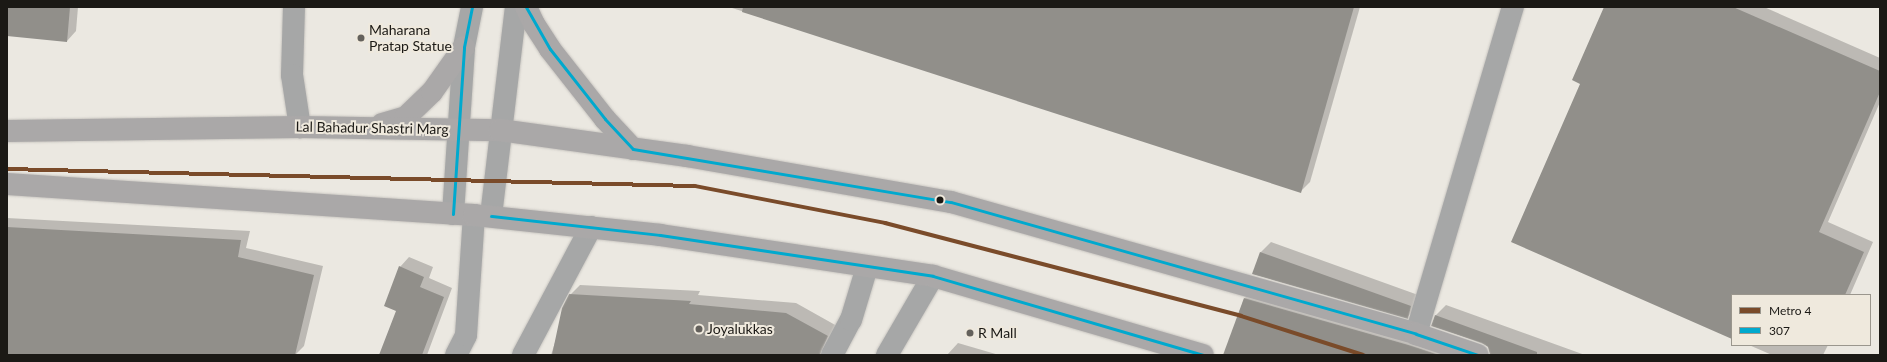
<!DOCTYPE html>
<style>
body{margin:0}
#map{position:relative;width:1887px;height:362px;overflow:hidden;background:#ebe8e1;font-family:Lato,sans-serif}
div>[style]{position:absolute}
.shadow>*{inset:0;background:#0003}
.building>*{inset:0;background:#918f8a}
.roads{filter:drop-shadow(0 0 1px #c9c6c1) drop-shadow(0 0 1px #c9c6c1)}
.minor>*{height:22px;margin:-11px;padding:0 11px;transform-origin:11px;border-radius:11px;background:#a6a7a7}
.major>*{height:22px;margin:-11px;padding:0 11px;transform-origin:11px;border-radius:11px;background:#aaa8a8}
.bus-1>*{height:3px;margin:-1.5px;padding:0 1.5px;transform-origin:1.5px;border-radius:1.5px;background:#00a9ce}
.metro-1>*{height:4px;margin:-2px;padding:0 2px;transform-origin:2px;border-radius:2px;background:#7a4b2a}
.dots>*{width:11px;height:11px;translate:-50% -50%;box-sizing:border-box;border:2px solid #efe9dd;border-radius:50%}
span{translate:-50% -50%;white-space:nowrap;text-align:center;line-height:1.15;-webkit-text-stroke:4px #efe9dd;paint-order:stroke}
.poi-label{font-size:14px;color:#1b1915}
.left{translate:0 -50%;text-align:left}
.street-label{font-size:14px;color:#1b1915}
.frame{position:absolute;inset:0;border:8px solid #1b1915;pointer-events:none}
.legend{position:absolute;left:1731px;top:294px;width:140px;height:52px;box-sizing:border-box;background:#efe9dd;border:1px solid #9a968d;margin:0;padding:5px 7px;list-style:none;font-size:12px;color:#1b1915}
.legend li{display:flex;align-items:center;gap:8px;height:20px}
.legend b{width:20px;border:1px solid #9a968d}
</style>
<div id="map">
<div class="shadow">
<div style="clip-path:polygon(7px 7px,78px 7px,76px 31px,67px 41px,7px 35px)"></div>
<div style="clip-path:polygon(729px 7px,1360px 7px,1310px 182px,1301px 191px)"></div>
<div style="clip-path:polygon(1605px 7px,1764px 7px,1880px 58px,1880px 102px,1828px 222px,1873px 242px,1850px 295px,1732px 295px,1732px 338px,1581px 83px)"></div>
<div style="clip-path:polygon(7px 218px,250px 231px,246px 248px,323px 266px,304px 346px,295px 355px,7px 355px)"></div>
<div style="clip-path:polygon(1271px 242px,1421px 296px,1418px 307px,1407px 317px,1253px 274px,1261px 252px)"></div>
<div style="clip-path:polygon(409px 257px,433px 267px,429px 278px,452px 288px,427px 355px,380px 355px,397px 311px,400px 267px)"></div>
<div style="clip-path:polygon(580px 285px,700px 291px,698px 295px,796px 303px,837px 326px,823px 355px,551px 355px,570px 295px)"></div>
<div style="clip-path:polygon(1255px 288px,1479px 355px,1224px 355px,1244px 299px)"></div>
<div style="clip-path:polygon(1446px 305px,1585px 355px,1491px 355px,1488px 346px,1433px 325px,1436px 315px)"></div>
<div style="clip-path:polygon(958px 343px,999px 355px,947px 355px)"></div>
<div style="clip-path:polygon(1749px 345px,1828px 345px,1823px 355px,1772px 355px)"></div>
</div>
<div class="building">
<div style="clip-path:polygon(7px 7px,70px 7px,67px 42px,7px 36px)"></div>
<div style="clip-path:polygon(743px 7px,1354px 7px,1301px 193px,742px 12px)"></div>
<div style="clip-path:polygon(1604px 7px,1733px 7px,1880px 71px,1880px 92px,1819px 232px,1864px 252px,1845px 295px,1732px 295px,1732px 339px,1511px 242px,1580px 84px,1572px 80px)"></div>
<div style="clip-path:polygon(7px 227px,241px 240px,238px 257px,314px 275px,295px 355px,7px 355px)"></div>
<div style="clip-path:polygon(1260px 252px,1411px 306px,1408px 319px,1252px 274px)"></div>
<div style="clip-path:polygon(399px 266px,424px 277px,420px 287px,444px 297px,422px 355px,379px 355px,396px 311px,384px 306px)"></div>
<div style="clip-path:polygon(569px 294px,691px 301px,689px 304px,786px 313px,828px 336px,820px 355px,552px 355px,562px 308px)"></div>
<div style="clip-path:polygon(1244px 298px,1412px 346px,1439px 355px,1223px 355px)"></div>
<div style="clip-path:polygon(1435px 315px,1537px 352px,1537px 355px,1490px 355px,1488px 347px,1482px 343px,1431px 326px)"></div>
</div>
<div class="roads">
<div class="minor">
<div style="left:294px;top:7px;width:68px;rotate:91.7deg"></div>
<div style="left:292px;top:75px;width:53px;rotate:81.3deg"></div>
<div style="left:453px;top:214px;width:167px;rotate:-86.2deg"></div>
<div style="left:464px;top:47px;width:41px;rotate:-78.7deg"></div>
<div style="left:491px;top:216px;width:210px;rotate:-83.2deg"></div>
<div style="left:1416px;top:334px;width:341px;rotate:-73.5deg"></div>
<div style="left:456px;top:355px;width:22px;rotate:-63deg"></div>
<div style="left:466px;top:335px;width:120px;rotate:-86.2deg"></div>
<div style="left:523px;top:355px;width:145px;rotate:-62deg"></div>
<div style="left:832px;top:355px;width:40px;rotate:-62deg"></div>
<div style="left:851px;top:320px;width:55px;rotate:-73.2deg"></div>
<div style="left:887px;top:355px;width:91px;rotate:-59.8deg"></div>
</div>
<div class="major">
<div style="left:526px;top:7px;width:19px;rotate:65deg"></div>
<div style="left:534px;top:24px;width:30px;rotate:57deg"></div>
<div style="left:550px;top:49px;width:89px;rotate:51.8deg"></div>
<div style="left:605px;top:119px;width:41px;rotate:47deg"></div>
<div style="left:382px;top:124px;width:25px;rotate:-16deg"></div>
<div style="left:406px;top:117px;width:36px;rotate:-44deg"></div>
<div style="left:432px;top:92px;width:55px;rotate:-54.6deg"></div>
<div style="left:7px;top:131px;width:293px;rotate:-0.8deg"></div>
<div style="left:300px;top:127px;width:200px;rotate:0.9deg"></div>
<div style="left:500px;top:130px;width:189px;rotate:7.9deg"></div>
<div style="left:687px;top:156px;width:268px;rotate:9.9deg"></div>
<div style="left:951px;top:202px;width:483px;rotate:15.8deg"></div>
<div style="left:1416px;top:334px;width:65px;rotate:18.7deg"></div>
<div style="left:7px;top:184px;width:468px;rotate:3.8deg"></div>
<div style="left:474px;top:215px;width:187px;rotate:6.1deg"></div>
<div style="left:660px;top:235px;width:276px;rotate:8.5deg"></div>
<div style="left:933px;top:276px;width:281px;rotate:16.3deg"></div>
</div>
</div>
<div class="bus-1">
<div style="left:526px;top:7px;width:48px;rotate:60.3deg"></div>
<div style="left:550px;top:49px;width:89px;rotate:51.8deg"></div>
<div style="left:605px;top:119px;width:41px;rotate:47deg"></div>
<div style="left:633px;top:149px;width:322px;rotate:9.5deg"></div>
<div style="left:951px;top:202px;width:483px;rotate:15.8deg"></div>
<div style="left:1416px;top:334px;width:65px;rotate:18.7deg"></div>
<div style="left:453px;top:214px;width:167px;rotate:-86.2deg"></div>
<div style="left:464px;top:47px;width:41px;rotate:-78.7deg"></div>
<div style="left:491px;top:216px;width:170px;rotate:6.4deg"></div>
<div style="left:660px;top:235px;width:276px;rotate:8.5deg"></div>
<div style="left:933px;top:276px;width:281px;rotate:16.3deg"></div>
</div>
<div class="metro-1">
<div style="left:7px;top:169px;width:688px;rotate:1.42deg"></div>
<div style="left:695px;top:186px;width:194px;rotate:11deg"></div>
<div style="left:885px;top:223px;width:368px;rotate:14.6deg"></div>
<div style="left:1241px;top:316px;width:128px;rotate:17.7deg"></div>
</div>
<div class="dots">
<div style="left:361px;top:38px;background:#64615c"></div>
<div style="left:940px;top:200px;background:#1b1915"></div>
<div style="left:699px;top:329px;background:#64615c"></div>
<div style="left:970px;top:333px;background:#64615c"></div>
</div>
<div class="poi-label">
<span class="left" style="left:369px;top:38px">Maharana<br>Pratap Statue</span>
<span class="left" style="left:707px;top:329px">Joyalukkas</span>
<span class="left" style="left:978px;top:333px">R Mall</span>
</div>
<div class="street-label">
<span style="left:372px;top:128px;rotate:1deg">Lal Bahadur Shastri Marg</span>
</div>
<div class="frame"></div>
<ul class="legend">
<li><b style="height:5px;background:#7a4b2a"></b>Metro 4</li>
<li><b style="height:5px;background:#00a9ce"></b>307</li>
</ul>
</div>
